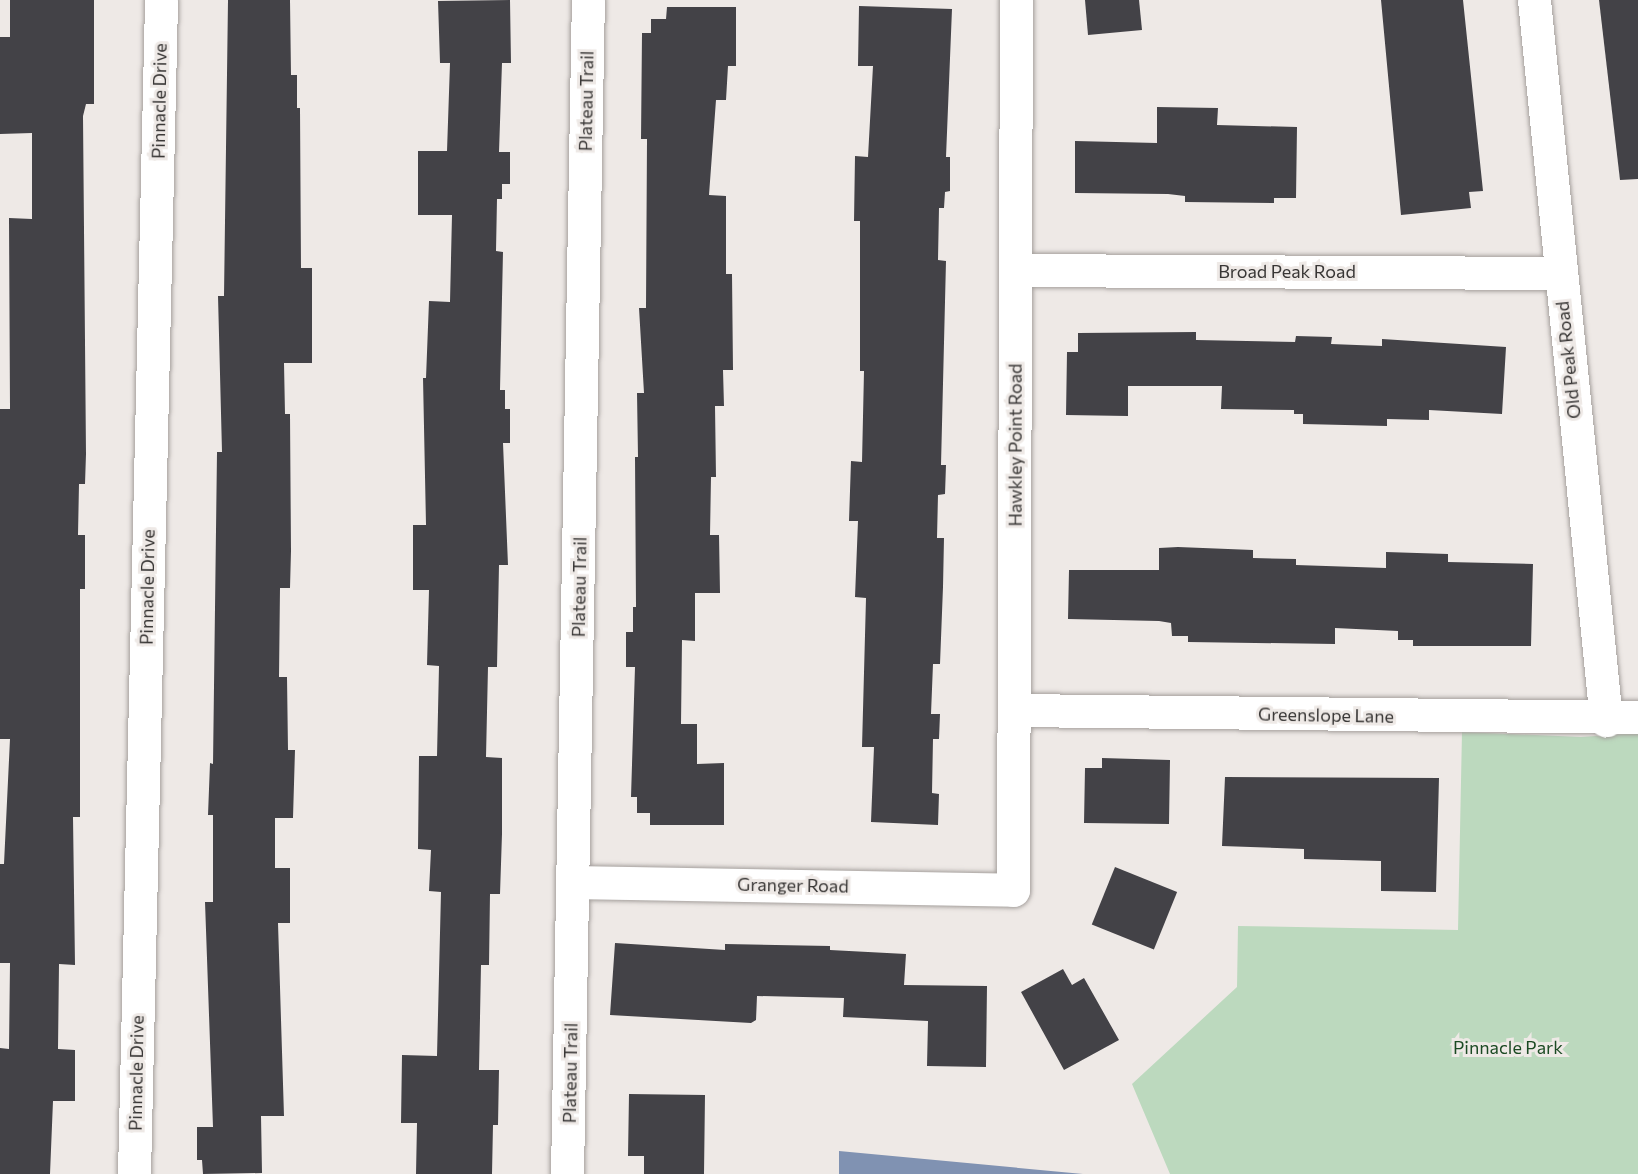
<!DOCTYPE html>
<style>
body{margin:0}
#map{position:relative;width:1638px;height:1174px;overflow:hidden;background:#eee9e6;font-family:Commissioner,sans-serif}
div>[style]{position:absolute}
.green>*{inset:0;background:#bcd9be}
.water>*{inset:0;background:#8092b2}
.building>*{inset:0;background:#434247;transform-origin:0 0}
.roads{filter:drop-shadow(0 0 2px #a5a09d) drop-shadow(0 0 2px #a5a09d)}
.street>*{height:33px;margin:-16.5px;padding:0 16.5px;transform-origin:16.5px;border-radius:16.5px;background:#fff}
span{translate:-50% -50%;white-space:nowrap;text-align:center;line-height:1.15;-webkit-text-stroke:6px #eee9e6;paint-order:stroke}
.street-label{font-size:18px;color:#383635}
.park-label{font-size:18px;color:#1b4a23}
</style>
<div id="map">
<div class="green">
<div style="clip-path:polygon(1462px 732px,1581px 737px,1638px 733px,1638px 1174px,1170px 1174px,1132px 1084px,1237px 987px,1238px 926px,1458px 930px)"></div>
</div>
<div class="water">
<div style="clip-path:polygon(839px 1151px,1083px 1174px,839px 1174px)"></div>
</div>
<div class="building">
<div style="clip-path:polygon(10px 0,94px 0,94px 104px,86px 104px,83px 116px,86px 454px,85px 484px,79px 484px,78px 535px,85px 535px,85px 589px,80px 589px,80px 817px,73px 817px,75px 965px,59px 964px,58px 1049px,75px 1050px,75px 1101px,53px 1101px,50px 1174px,0 1174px,0 1048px,9px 1049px,10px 963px,0 963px,0 864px,4px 864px,10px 739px,0 739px,0 409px,10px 409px,9px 218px,32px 219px,32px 133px,0 134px,0 37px,10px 37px)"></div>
<div style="clip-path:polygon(228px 0,290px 0,291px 75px,297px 75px,297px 108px,300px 108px,301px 268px,312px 268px,312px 363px,284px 363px,285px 414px,290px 414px,291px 551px,290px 588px,280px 588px,279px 677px,287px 677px,288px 750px,295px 750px,293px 818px,275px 818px,275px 868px,290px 868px,290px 923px,278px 923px,284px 1116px,261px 1116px,262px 1173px,203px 1174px,202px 1160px,197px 1160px,197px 1127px,213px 1127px,205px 902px,213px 902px,213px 815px,208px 815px,210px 763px,213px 764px,217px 452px,222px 452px,218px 296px,224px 296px)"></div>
<div style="clip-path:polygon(510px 0,511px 63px,502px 63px,499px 152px,510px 152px,510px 184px,502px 184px,502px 199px,497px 199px,496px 251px,503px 252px,500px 390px,505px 390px,505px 409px,510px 409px,510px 443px,503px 443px,508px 565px,499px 565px,497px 667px,488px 667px,486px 757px,502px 758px,502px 834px,500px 894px,490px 894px,489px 965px,481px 965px,479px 1070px,499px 1070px,498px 1125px,493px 1125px,492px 1174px,416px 1174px,417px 1123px,401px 1123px,402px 1055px,437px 1056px,441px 892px,429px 891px,431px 850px,418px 849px,419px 756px,437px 756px,439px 666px,427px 665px,429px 590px,413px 590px,413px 525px,426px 525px,423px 378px,426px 378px,429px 301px,450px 302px,452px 215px,418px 215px,418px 151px,447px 151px,450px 63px,440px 63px,438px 1px)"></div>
<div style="clip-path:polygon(1085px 0,1139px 0,1142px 30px,1088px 35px)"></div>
<div style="clip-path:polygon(1381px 0,1463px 0,1483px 191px,1469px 192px,1471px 208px,1401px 215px)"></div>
<div style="clip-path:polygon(1599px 0,1638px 0,1638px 179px,1620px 180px)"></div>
<div style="clip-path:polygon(859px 6px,952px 9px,946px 157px,950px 157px,950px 191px,945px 192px,944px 208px,939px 208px,938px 260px,946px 261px,941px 465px,946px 465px,945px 494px,938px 495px,937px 538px,944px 538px,943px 587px,940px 664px,933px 664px,931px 714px,940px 714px,939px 739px,933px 739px,932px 793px,939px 794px,938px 825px,871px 822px,874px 747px,862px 747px,866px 598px,855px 597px,858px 521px,849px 521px,851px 461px,862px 462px,864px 371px,860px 371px,860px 221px,854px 221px,855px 156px,868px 157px,873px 66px,858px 66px)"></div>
<div style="clip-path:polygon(667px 7px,736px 7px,736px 66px,728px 66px,726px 100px,716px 100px,709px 195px,726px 196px,726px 274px,732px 274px,733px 370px,723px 370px,724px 406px,715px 406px,716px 477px,711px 477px,710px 535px,719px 535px,720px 593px,695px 593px,695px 641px,682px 640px,681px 724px,697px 724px,697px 764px,724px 763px,724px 825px,650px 825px,650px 813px,637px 813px,637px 797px,631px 797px,635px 667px,626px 667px,626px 632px,633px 632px,633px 607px,636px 607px,635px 457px,638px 457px,637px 393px,644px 393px,639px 308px,646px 308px,647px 139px,641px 139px,642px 33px,651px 33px,651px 19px,666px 19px)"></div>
<div style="clip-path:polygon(1157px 107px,1218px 108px,1217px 125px,1297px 127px,1296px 198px,1274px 198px,1274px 203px,1185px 202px,1185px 196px,1168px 194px,1075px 193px,1075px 141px,1157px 143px)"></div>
<div style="clip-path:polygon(1196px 332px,1196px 340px,1295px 342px,1296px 336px,1332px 337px,1331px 344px,1382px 346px,1382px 339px,1506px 347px,1502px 414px,1429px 410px,1429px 420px,1387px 419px,1387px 426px,1303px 424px,1303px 414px,1294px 414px,1294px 410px,1221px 409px,1222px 386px,1128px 386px,1128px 416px,1066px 415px,1067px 352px,1078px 352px,1078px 333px)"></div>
<div style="clip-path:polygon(1178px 547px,1253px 550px,1253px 558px,1296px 559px,1296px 565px,1386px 568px,1386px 552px,1448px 554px,1448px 562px,1533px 564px,1531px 646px,1413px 646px,1413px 640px,1398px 640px,1398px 631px,1335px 628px,1335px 644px,1188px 642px,1188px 636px,1172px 636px,1171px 623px,1159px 621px,1068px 619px,1069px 570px,1159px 570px,1159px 548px)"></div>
<div style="clip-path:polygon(1102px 758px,1170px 760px,1169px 824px,1084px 823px,1085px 768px,1102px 768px)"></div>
<div style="clip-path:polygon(1225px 777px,1439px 778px,1436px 892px,1381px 891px,1381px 861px,1304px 859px,1304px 849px,1222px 846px)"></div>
<div style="left:1115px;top:867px;width:67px;height:62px;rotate:22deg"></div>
<div style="clip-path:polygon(615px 943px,725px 950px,725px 944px,830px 946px,830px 950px,906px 954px,904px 985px,987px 986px,986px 1067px,927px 1066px,928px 1021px,843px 1017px,844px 998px,757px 996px,756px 1020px,751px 1023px,610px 1015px)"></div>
<div style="clip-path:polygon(1063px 969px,1072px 985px,1084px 978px,1119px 1040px,1064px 1070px,1021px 992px)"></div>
<div style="clip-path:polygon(629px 1094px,705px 1095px,704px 1174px,644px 1174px,644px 1156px,628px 1156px)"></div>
</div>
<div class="roads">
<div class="street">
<div style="left:1534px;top:0;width:724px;rotate:84.29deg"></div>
<div style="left:1015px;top:270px;width:544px;rotate:0.32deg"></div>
<div style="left:1014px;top:710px;width:624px;rotate:0.64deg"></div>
<div style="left:574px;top:882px;width:439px;rotate:1deg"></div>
<div style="left:1013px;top:890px;width:890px;rotate:-89.81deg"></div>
<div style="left:134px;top:1174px;width:1174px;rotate:-88.68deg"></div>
<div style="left:567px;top:1174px;width:1174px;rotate:-88.98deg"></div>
</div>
</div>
<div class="street-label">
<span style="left:159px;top:101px;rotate:-89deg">Pinnacle Drive</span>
<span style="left:586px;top:101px;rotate:-89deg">Plateau Trail</span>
<span style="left:1287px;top:271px">Broad Peak Road</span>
<span style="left:1568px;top:360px;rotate:-96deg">Old Peak Road</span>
<span style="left:1015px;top:445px;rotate:-90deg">Hawkley Point Road</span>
<span style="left:147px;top:587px;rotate:-89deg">Pinnacle Drive</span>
<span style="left:579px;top:587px;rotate:-89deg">Plateau Trail</span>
<span style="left:1326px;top:715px;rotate:1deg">Greenslope Lane</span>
<span style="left:793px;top:885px;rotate:1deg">Granger Road</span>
<span style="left:136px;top:1073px;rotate:-89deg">Pinnacle Drive</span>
<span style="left:570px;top:1073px;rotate:-89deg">Plateau Trail</span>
</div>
<div class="park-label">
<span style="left:1508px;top:1047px">Pinnacle Park</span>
</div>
</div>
